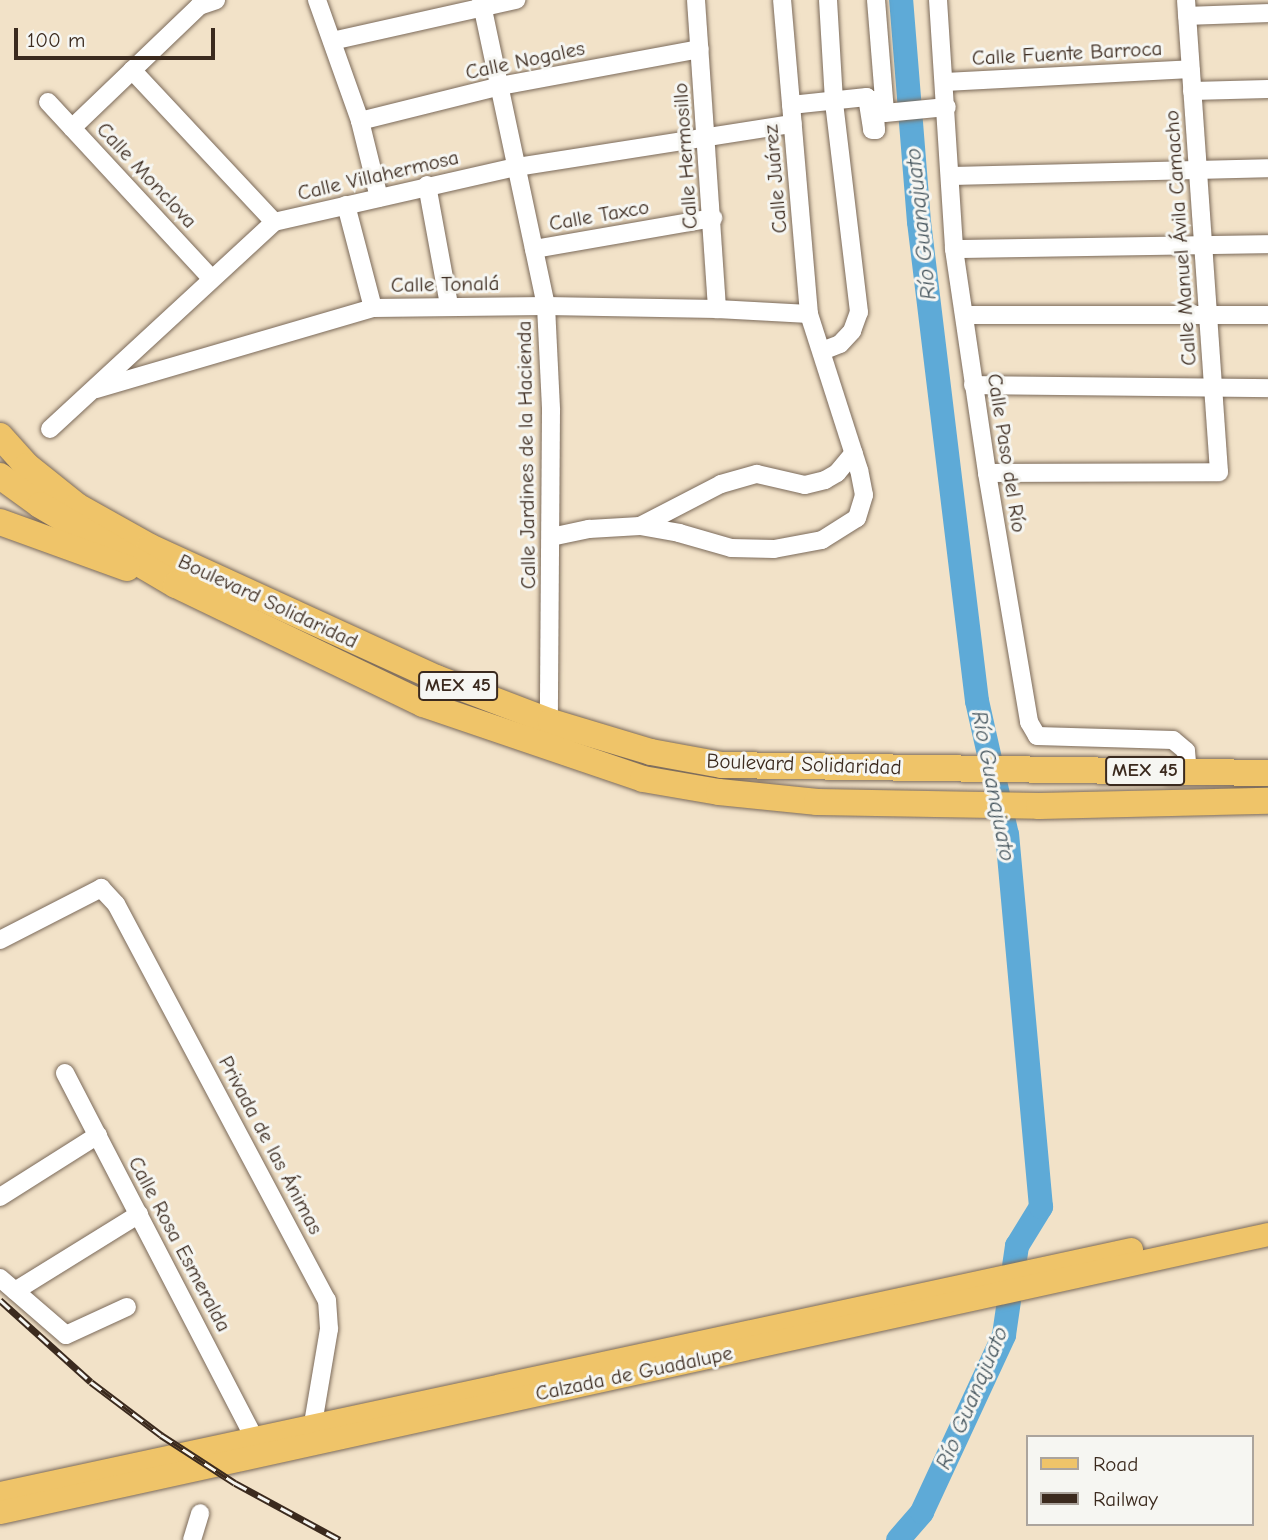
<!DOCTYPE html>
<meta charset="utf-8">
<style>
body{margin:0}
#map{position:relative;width:1268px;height:1540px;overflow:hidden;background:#f2e2c8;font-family:"Comic Neue",sans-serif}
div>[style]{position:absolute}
.river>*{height:24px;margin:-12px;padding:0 12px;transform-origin:12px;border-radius:12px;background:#5eaad7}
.roads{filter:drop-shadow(0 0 2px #7b6a5a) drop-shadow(0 0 2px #7b6a5a)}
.minor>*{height:18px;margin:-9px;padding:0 9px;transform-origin:9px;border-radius:9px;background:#fff}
.major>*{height:23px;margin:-11.5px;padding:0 11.5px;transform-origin:11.5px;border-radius:11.5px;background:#efc469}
.highway>*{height:26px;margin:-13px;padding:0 13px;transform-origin:13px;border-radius:13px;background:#efc469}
.rail>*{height:7px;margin-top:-3.5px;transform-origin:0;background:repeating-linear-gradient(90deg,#f6f6f2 0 13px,#3b2a1e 0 26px);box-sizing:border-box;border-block:2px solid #3b2a1e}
span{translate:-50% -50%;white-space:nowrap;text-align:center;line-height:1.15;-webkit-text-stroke:6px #f6f6f2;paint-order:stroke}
.shield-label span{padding:2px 5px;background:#f6f6f2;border:2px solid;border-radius:5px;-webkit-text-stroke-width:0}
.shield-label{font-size:19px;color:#3b2a1e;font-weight:700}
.street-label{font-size:21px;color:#3b2a1e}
.water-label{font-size:23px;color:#47575f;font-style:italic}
.legend{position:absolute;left:1026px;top:1435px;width:228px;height:91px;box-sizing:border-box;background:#f6f6f2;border:2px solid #aba49d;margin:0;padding:9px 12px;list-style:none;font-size:21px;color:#3b2a1e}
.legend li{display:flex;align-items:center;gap:14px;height:35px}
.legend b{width:35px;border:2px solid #aba49d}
.scale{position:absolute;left:14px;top:28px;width:201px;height:32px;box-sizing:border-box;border:4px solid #3b2a1e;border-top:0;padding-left:9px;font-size:21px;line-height:24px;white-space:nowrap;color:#3b2a1e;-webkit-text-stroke:5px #f6f6f2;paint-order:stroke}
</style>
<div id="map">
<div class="river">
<div style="left:898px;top:1540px;width:37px;rotate:-49deg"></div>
<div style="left:922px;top:1512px;width:195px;rotate:-65.1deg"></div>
<div style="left:1004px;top:1335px;width:90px;rotate:-81.7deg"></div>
<div style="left:1017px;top:1246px;width:46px;rotate:-58.4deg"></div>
<div style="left:1041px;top:1207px;width:374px;rotate:-95.2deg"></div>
<div style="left:1007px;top:835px;width:137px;rotate:-102.6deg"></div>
<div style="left:977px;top:701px;width:482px;rotate:-96.9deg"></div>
<div style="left:919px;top:222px;width:223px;rotate:-94.6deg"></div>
</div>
<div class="roads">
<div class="minor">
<div style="left:317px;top:0;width:128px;rotate:70.4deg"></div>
<div style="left:360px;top:121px;width:79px;rotate:76.1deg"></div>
<div style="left:481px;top:0;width:313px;rotate:78deg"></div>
<div style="left:546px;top:306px;width:104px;rotate:87.2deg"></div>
<div style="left:551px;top:410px;width:320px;rotate:90.4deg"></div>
<div style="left:696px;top:0;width:310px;rotate:86.1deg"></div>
<div style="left:876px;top:0;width:113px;rotate:85.4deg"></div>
<div style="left:885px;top:113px;width:62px;rotate:-5.5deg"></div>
<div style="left:938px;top:0;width:250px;rotate:86.3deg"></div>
<div style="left:954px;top:249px;width:226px;rotate:81.6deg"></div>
<div style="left:987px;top:473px;width:253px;rotate:80.4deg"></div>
<div style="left:1029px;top:722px;width:16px;rotate:60deg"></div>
<div style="left:1037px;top:736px;width:136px;rotate:1.7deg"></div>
<div style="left:1173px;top:740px;width:17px;rotate:40deg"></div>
<div style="left:1186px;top:751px;width:21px;rotate:85deg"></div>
<div style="left:1187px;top:16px;width:81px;rotate:-2.1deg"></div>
<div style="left:332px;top:41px;width:189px;rotate:-12.6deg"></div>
<div style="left:132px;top:70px;width:208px;rotate:46.9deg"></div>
<div style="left:945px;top:82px;width:246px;rotate:-3deg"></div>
<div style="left:1192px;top:91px;width:76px;rotate:-1.5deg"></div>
<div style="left:48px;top:102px;width:241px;rotate:47.2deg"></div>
<div style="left:791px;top:105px;width:76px;rotate:-6deg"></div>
<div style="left:867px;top:97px;width:33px;rotate:81deg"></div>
<div style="left:872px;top:130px;width:4px"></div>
<div style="left:876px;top:130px;width:30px;rotate:-94deg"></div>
<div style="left:360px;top:121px;width:144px;rotate:-14deg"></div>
<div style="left:500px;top:86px;width:203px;rotate:-10.5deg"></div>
<div style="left:72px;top:128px;width:176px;rotate:-43.8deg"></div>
<div style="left:199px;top:6px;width:18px;rotate:-19deg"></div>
<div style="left:951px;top:176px;width:317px;rotate:-1.4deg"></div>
<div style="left:427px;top:185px;width:122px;rotate:79.6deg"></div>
<div style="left:346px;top:205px;width:106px;rotate:75.3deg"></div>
<div style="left:534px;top:249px;width:182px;rotate:-9.8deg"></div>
<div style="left:954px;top:249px;width:314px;rotate:-0.9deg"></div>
<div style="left:966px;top:315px;width:302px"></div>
<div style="left:822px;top:351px;width:19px;rotate:-21deg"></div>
<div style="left:840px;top:344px;width:18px;rotate:-47deg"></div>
<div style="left:852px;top:331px;width:20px;rotate:-70deg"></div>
<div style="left:859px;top:312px;width:212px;rotate:-96.8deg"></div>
<div style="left:834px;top:101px;width:101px;rotate:-93.4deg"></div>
<div style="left:973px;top:385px;width:295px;rotate:0.6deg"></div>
<div style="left:96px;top:389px;width:289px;rotate:-16.3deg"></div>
<div style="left:373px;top:308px;width:173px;rotate:-0.7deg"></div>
<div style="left:546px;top:306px;width:171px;rotate:1deg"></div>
<div style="left:717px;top:309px;width:92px;rotate:3.1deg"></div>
<div style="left:50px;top:429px;width:305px;rotate:-42.7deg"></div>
<div style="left:274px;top:222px;width:249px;rotate:-12.8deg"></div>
<div style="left:517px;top:167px;width:279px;rotate:-8.9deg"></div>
<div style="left:987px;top:473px;width:232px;rotate:-0.2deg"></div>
<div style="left:1219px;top:472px;width:473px;rotate:-94deg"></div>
<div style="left:640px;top:526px;width:91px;rotate:-27.4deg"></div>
<div style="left:721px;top:484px;width:37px;rotate:-16deg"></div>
<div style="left:757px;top:474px;width:49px;rotate:12.9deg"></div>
<div style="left:805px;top:485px;width:21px;rotate:-14deg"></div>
<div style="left:825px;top:480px;width:14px;rotate:-30deg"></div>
<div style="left:837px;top:473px;width:26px;rotate:-50deg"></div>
<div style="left:551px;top:537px;width:39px;rotate:-12deg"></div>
<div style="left:589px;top:529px;width:51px;rotate:-3.4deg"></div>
<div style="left:640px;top:526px;width:40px;rotate:10deg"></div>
<div style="left:679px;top:533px;width:54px;rotate:16.1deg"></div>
<div style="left:731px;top:548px;width:43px;rotate:1.3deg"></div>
<div style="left:774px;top:549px;width:49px;rotate:-10.6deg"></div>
<div style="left:822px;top:540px;width:41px;rotate:-32.2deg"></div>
<div style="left:857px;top:518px;width:24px;rotate:-73deg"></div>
<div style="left:864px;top:495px;width:25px;rotate:-101deg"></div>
<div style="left:859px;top:470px;width:164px;rotate:-107.8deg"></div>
<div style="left:809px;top:314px;width:315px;rotate:-94.9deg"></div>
<div style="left:0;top:940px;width:114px;rotate:-27.2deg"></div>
<div style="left:101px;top:888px;width:22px;rotate:47deg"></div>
<div style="left:116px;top:904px;width:449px;rotate:62deg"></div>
<div style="left:327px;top:1300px;width:29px;rotate:86deg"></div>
<div style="left:329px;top:1329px;width:108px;rotate:99.6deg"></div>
<div style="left:65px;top:1073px;width:410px;rotate:62.6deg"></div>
<div style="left:0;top:1197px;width:116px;rotate:-32.3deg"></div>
<div style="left:0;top:1278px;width:87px;rotate:40.8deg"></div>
<div style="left:66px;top:1335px;width:67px;rotate:-24.7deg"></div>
<div style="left:15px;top:1291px;width:146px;rotate:-31.8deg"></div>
<div style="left:192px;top:1540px;width:28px;rotate:-73deg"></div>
</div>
<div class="major">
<div style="left:0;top:1493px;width:1157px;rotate:-12.17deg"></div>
<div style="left:0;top:1512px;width:1298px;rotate:-12.37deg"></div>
</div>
<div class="highway">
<div style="left:0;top:436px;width:40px;rotate:48deg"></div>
<div style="left:27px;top:466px;width:64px;rotate:38.7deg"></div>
<div style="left:77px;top:506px;width:84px;rotate:29.3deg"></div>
<div style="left:150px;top:547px;width:315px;rotate:24.6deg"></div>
<div style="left:436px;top:678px;width:123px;rotate:20.9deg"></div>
<div style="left:551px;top:722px;width:104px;rotate:16.7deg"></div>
<div style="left:651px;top:752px;width:72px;rotate:10.4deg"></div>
<div style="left:722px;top:765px;width:546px;rotate:0.84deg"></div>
<div style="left:0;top:476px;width:49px;rotate:35.9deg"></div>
<div style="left:40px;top:505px;width:158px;rotate:30.5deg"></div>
<div style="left:176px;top:585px;width:274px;rotate:25.7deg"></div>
<div style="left:423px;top:704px;width:232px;rotate:18.8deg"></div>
<div style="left:643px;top:779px;width:77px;rotate:9.7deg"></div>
<div style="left:719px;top:792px;width:99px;rotate:5.8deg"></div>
<div style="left:817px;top:802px;width:222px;rotate:1deg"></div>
<div style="left:1039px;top:806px;width:229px;rotate:-1.3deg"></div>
<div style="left:0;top:522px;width:135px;rotate:19.9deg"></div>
</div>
</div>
<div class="rail">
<div style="left:0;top:1300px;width:122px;rotate:42deg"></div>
<div style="left:91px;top:1382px;width:88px;rotate:37.1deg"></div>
<div style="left:161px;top:1435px;width:88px;rotate:33deg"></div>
<div style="left:235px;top:1483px;width:119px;rotate:28.5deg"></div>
</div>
<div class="shield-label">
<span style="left:458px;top:686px">MEX 45</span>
<span style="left:1145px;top:771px">MEX 45</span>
</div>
<div class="street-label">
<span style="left:1067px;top:53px;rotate:-3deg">Calle Fuente Barroca</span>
<span style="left:525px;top:60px;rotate:-12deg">Calle Nogales</span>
<span style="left:685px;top:156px;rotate:-94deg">Calle Hermosillo</span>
<span style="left:147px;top:175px;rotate:47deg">Calle Monclova</span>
<span style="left:378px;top:175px;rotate:-13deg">Calle Villahermosa</span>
<span style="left:775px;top:179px;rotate:-95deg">Calle Juárez</span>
<span style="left:599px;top:215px;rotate:-10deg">Calle Taxco</span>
<span style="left:1180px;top:238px;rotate:-94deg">Calle Manuel Ávila Camacho</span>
<span style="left:445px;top:284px;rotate:-1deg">Calle Tonalá</span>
<span style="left:1007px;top:453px;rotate:81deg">Calle Paso del Río</span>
<span style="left:526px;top:455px;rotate:-91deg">Calle Jardines de la Hacienda</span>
<span style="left:268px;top:601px;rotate:25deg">Boulevard Solidaridad</span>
<span style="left:804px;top:764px;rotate:2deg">Boulevard Solidaridad</span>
<span style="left:271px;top:1145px;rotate:62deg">Privada de las Ánimas</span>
<span style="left:180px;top:1244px;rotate:62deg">Calle Rosa Esmeralda</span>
<span style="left:634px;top:1373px;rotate:-12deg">Calzada de Guadalupe</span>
</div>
<div class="water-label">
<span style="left:921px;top:224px;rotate:-96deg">Río Guanajuato</span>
<span style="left:993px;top:786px;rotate:79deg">Río Guanajuato</span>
<span style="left:972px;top:1398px;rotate:-67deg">Río Guanajuato</span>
</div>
<ul class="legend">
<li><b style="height:9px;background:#efc469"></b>Road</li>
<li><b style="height:9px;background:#3b2a1e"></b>Railway</li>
</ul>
<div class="scale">100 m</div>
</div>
